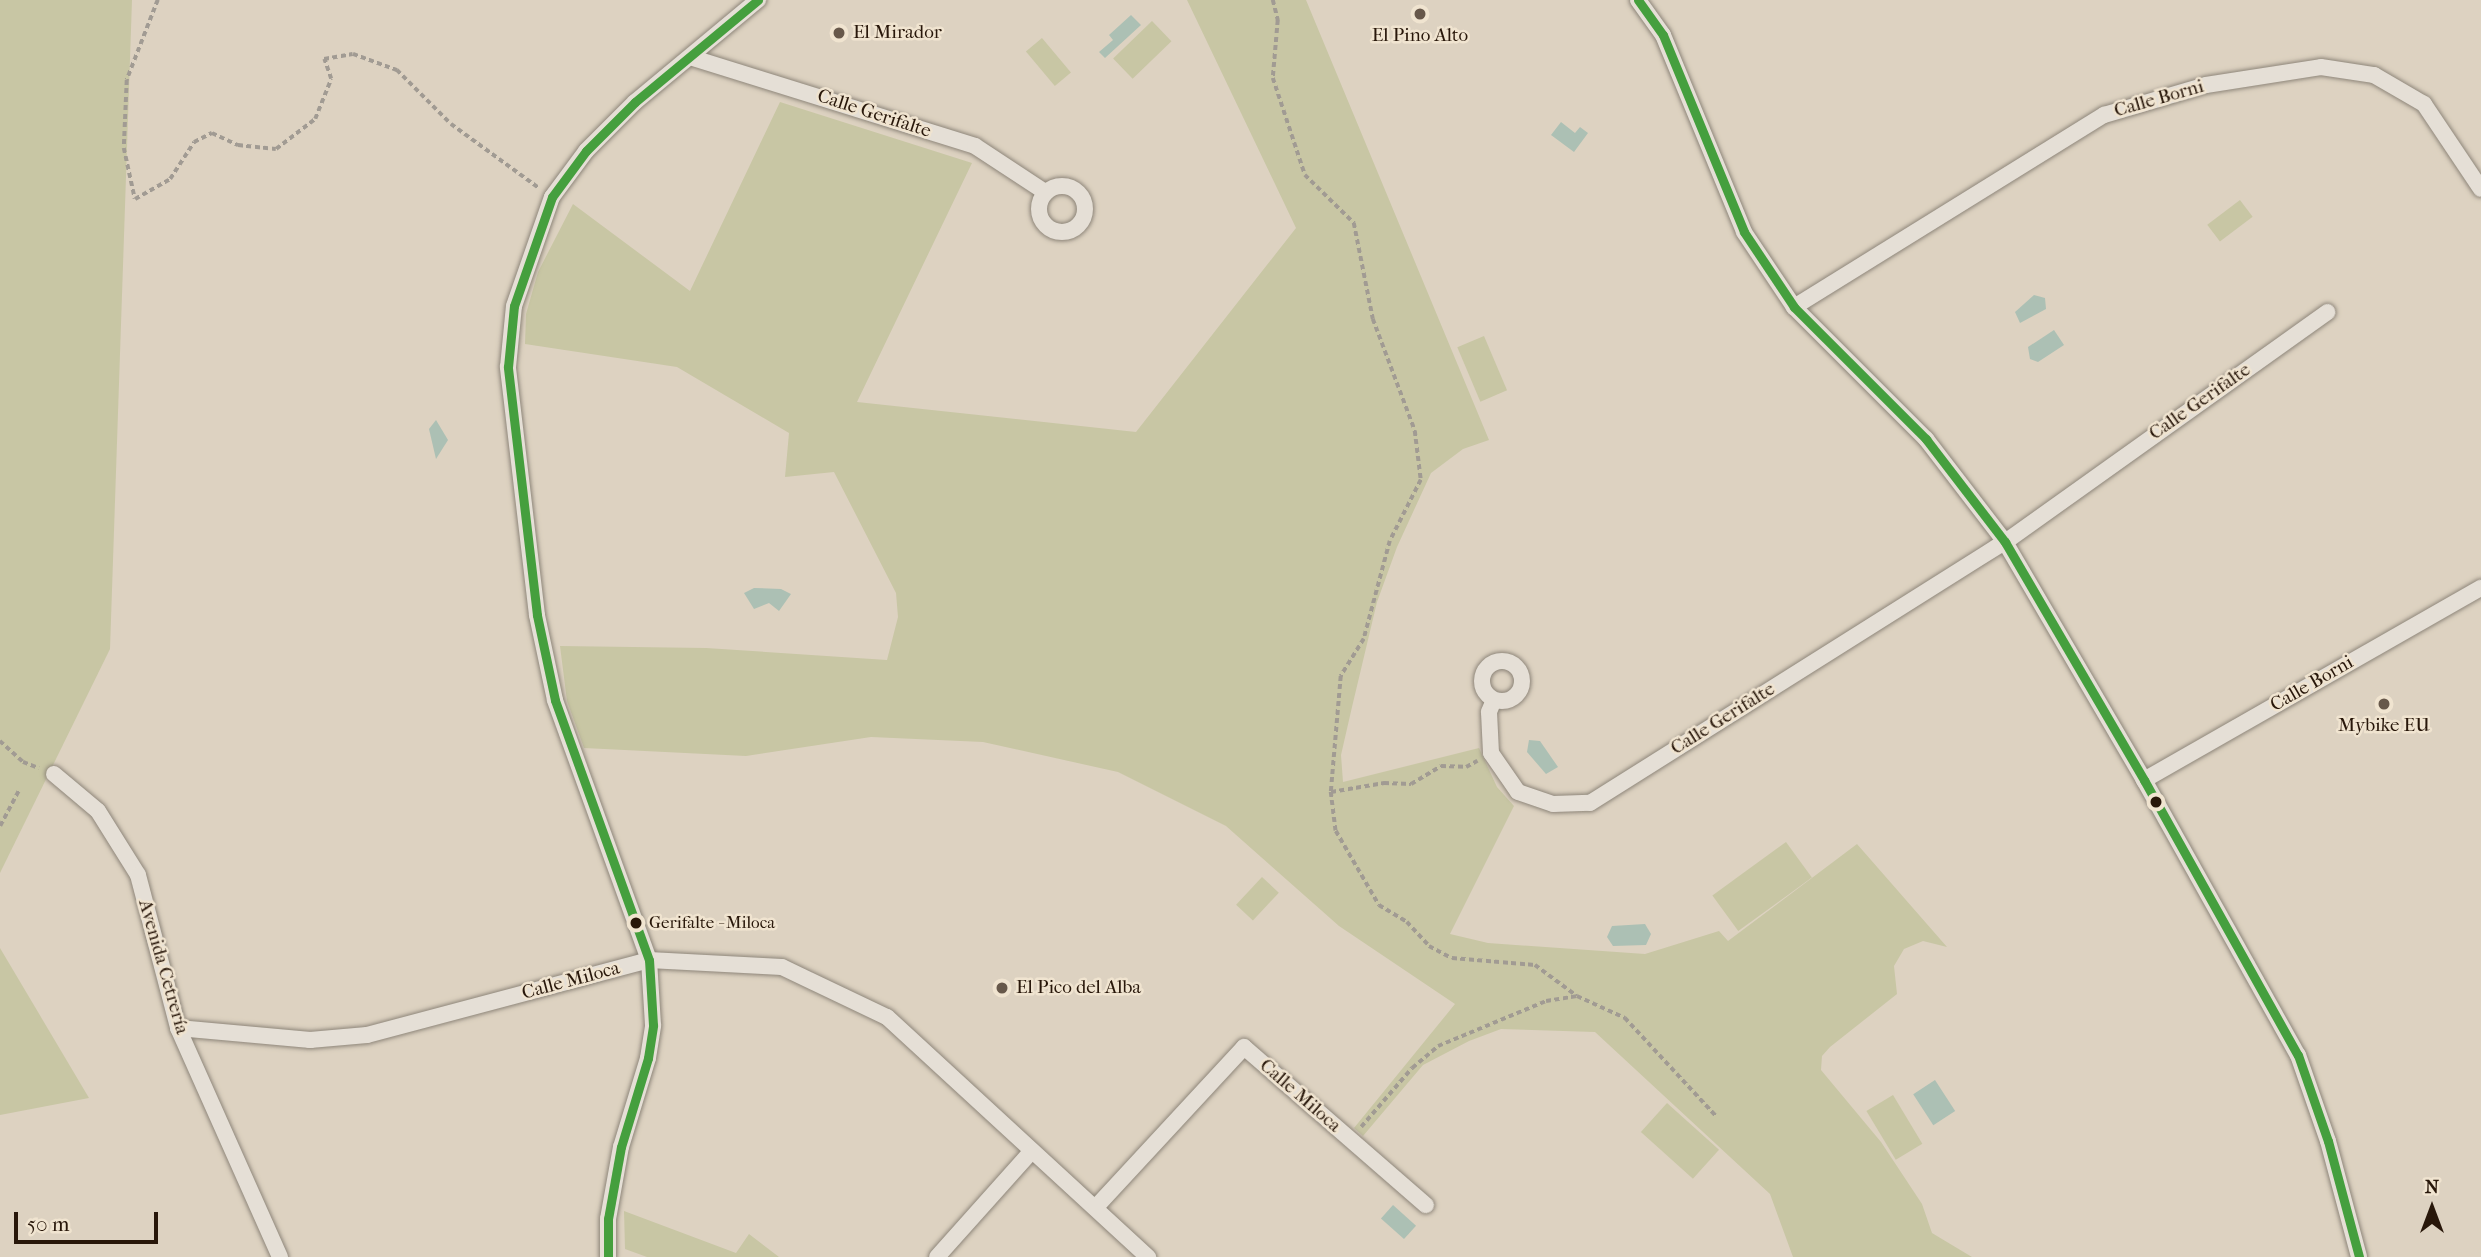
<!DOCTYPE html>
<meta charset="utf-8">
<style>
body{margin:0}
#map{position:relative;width:2481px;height:1257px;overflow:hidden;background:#ddd2c1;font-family:"IM FELL French Canon",serif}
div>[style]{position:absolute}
.green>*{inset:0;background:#c8c6a4;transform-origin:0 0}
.water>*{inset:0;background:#acc0b4;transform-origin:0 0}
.path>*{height:3.5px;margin-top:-1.75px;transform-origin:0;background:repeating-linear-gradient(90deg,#a19b93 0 5px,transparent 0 8.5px)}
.roads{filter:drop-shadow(0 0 2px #8e867a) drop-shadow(0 0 2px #8e867a)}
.minor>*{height:16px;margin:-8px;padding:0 8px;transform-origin:8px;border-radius:8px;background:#e5dfd6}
.minor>.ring{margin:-8px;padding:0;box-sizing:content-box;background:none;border:16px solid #e5dfd6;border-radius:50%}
.bus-1>*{height:9px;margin:-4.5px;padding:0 4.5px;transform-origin:4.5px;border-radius:4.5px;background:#459f3e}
.dots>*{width:19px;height:19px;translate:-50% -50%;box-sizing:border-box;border:4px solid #f0e4d0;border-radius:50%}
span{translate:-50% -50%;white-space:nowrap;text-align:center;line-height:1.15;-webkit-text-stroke:5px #f0e4d0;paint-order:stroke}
.bus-label{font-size:17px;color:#28170a}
.left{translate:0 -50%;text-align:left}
.poi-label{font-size:19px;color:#28170a}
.street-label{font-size:19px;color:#28170a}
.north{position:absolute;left:2397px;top:1173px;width:70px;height:70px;-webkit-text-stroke:5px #f0e4d0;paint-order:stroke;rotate:0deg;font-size:19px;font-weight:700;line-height:28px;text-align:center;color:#28170a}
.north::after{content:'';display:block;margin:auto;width:24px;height:32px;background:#28170a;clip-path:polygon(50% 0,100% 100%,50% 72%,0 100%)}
.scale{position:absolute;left:14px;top:1212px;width:144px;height:32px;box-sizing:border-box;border:4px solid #28170a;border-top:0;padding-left:9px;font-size:21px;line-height:24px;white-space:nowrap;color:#28170a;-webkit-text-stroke:5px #f0e4d0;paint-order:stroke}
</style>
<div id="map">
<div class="green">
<div style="clip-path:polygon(0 0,132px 0,110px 649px,0 873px)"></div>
<div style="clip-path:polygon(1187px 0,1306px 0,1489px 440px,1463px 449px,1431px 473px,1397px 547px,1377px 602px,1352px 707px,1341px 755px,1343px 782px,1479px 748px,1497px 787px,1514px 806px,1450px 934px,1488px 943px,1645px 954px,1719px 931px,1728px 941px,1857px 844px,1947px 947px,1923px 941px,1904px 949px,1894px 966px,1897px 994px,1830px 1047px,1822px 1056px,1821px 1070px,1881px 1142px,1922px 1204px,1932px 1233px,1972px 1257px,1793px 1257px,1770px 1194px,1595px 1032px,1501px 1029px,1469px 1041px,1423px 1065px,1363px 1136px,1354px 1128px,1455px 1004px,1339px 926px,1226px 826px,1118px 772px,983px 742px,871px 737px,746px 756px,584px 748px,567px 701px,560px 646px,706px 648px,887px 660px,898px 617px,896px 593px,834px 472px,785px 477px,789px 433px,677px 367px,525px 344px,526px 314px,538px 272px,573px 204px,690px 291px,780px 102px,972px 163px,857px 402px,1136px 432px,1296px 228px)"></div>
<div style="left:1152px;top:21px;width:28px;height:54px;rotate:46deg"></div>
<div style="left:1042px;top:38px;width:45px;height:21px;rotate:50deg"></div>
<div style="left:2240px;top:200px;width:21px;height:41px;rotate:53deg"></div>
<div style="left:1484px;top:336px;width:59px;height:29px;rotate:67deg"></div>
<div style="left:1786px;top:842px;width:44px;height:91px;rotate:54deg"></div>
<div style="left:1262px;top:877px;width:23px;height:38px;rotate:43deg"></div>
<div style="clip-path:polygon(0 948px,89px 1098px,0 1115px)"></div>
<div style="left:1893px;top:1095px;width:57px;height:31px;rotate:59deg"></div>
<div style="left:1667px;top:1103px;width:70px;height:39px;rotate:42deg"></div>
<div style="clip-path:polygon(624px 1211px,736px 1253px,749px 1234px,779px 1257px,647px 1257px,625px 1249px)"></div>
</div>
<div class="water">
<div style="clip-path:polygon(1131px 15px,1141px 25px,1105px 58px,1099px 52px,1113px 40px,1109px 35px)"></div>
<div style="clip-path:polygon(1561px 122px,1575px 133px,1580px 127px,1588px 133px,1574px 152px,1551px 135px)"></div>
<div style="clip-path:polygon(2034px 295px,2045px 298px,2046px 309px,2020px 323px,2015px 312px)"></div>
<div style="clip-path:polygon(2054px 330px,2064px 345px,2038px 362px,2030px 359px,2028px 347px)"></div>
<div style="clip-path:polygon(436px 420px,448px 440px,436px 459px,429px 429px)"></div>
<div style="clip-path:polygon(754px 588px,781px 589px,791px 594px,779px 611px,769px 603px,754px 609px,744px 593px)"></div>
<div style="clip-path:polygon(1529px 740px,1540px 741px,1558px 767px,1546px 774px,1527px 752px)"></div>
<div style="clip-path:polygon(1645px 924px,1651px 934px,1646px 945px,1613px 946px,1607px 937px,1612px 926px)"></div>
<div style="left:1935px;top:1080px;width:37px;height:26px;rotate:57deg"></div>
<div style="left:1393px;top:1205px;width:31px;height:18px;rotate:42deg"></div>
</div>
<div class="path">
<div style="left:158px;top:0;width:86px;rotate:111.2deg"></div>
<div style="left:127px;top:80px;width:68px;rotate:92.5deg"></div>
<div style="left:124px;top:148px;width:52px;rotate:77.8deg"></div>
<div style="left:135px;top:199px;width:40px;rotate:-29.7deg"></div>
<div style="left:170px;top:179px;width:44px;rotate:-57deg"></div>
<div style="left:194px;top:142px;width:20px;rotate:-27deg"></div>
<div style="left:212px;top:133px;width:29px;rotate:25deg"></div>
<div style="left:238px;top:145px;width:38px;rotate:6deg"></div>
<div style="left:276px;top:149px;width:49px;rotate:-37.6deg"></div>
<div style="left:315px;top:119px;width:43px;rotate:-68.2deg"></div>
<div style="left:331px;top:79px;width:21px;rotate:-109deg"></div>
<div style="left:324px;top:59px;width:29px;rotate:-10deg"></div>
<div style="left:353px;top:54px;width:47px;rotate:20deg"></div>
<div style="left:397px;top:70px;width:76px;rotate:45deg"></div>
<div style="left:451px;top:124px;width:109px;rotate:36deg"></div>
<div style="left:1273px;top:0;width:21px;rotate:76deg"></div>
<div style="left:1278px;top:20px;width:58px;rotate:94.9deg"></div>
<div style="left:1273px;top:78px;width:102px;rotate:71.7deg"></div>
<div style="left:1305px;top:175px;width:69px;rotate:44.4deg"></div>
<div style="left:1354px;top:223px;width:98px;rotate:78.8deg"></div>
<div style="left:1373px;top:319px;width:120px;rotate:69.4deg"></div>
<div style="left:1415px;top:431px;width:49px;rotate:83deg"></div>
<div style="left:1421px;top:480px;width:68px;rotate:116.9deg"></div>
<div style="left:1390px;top:541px;width:101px;rotate:104.9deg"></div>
<div style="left:1364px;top:639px;width:44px;rotate:121.9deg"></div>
<div style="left:1341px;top:676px;width:116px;rotate:94.9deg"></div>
<div style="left:1331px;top:792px;width:54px;rotate:-9.6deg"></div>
<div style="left:1384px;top:783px;width:27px;rotate:2deg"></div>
<div style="left:1411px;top:784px;width:35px;rotate:-31deg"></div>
<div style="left:1441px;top:766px;width:25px;rotate:2deg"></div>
<div style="left:1466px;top:767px;width:13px;rotate:-29deg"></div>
<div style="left:0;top:741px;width:31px;rotate:42deg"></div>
<div style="left:23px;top:762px;width:17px;rotate:21deg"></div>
<div style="left:1331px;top:792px;width:39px;rotate:83deg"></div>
<div style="left:1336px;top:831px;width:86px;rotate:59.8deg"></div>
<div style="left:1379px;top:905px;width:33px;rotate:31deg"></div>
<div style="left:1407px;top:922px;width:33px;rotate:47deg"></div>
<div style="left:1429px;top:946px;width:26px;rotate:28deg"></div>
<div style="left:1452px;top:958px;width:83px;rotate:4.8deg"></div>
<div style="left:1535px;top:965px;width:52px;rotate:36.4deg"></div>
<div style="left:0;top:826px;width:41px;rotate:-62.2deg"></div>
<div style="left:1361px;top:1127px;width:78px;rotate:-49.2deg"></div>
<div style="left:1412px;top:1068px;width:34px;rotate:-40deg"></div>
<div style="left:1438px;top:1046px;width:117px;rotate:-22.6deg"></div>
<div style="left:1546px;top:1001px;width:31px;rotate:-9deg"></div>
<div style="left:1577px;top:996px;width:53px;rotate:24.6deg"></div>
<div style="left:1625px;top:1018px;width:134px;rotate:47.1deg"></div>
</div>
<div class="roads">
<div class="minor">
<div style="left:1638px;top:0;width:43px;rotate:54.5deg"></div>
<div style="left:1663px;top:35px;width:213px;rotate:67.6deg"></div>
<div style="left:1744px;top:232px;width:90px;rotate:56.3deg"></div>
<div style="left:1794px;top:307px;width:187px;rotate:45deg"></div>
<div style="left:1926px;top:439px;width:130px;rotate:52.5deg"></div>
<div style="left:2005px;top:542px;width:276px;rotate:59.7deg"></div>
<div style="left:2144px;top:780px;width:315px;rotate:60.8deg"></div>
<div style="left:2298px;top:1055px;width:91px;rotate:70.8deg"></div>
<div style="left:2328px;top:1141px;width:120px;rotate:75deg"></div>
<div style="left:693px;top:58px;width:295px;rotate:17.3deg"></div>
<div style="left:975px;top:146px;width:84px;rotate:33.3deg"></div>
<div class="ring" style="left:1039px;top:186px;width:30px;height:30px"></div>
<div style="left:1794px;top:307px;width:365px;rotate:-31.8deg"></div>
<div style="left:2104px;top:115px;width:106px;rotate:-16.4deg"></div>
<div style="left:2206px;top:85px;width:116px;rotate:-8.9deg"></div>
<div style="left:2321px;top:67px;width:54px;rotate:8.6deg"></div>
<div style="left:2374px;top:75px;width:58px;rotate:30.1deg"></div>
<div style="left:2424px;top:104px;width:102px;rotate:56.2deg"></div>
<div class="ring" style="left:1482px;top:661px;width:24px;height:24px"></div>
<div style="left:1494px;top:700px;width:13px;rotate:113deg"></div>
<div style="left:1489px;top:712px;width:41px;rotate:87.2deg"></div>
<div style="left:1491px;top:753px;width:47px;rotate:55.3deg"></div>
<div style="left:1518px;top:792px;width:37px;rotate:19deg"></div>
<div style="left:1553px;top:804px;width:37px;rotate:-2deg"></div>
<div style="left:1590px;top:803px;width:490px;rotate:-32.2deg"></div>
<div style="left:2005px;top:542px;width:396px;rotate:-35.5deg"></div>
<div style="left:54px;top:774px;width:57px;rotate:40.1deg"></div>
<div style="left:98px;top:811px;width:75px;rotate:58deg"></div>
<div style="left:138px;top:875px;width:158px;rotate:75.3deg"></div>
<div style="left:178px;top:1028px;width:251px;rotate:66deg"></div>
<div style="left:2144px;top:780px;width:388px;rotate:-29.7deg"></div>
<div style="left:178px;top:1028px;width:133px;rotate:5.2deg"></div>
<div style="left:310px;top:1040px;width:57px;rotate:-5deg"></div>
<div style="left:367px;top:1035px;width:292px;rotate:-14.9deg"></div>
<div style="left:649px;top:960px;width:133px;rotate:3deg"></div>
<div style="left:782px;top:967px;width:116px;rotate:25.5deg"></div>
<div style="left:887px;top:1017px;width:355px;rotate:42.6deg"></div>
<div style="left:1096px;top:1207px;width:218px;rotate:-47.2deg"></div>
<div style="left:1244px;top:1047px;width:241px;rotate:41deg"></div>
<div style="left:608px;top:1257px;width:38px;rotate:-90deg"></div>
<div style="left:608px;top:1219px;width:73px;rotate:-79.8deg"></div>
<div style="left:621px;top:1147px;width:93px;rotate:-73.1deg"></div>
<div style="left:648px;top:1058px;width:33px;rotate:-81deg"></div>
<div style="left:653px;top:1025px;width:65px;rotate:-93.5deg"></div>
<div style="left:649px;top:960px;width:276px;rotate:-109.9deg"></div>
<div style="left:555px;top:700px;width:87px;rotate:-102deg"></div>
<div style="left:537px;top:615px;width:250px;rotate:-96.7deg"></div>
<div style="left:508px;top:367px;width:61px;rotate:-84.4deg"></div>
<div style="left:514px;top:306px;width:115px;rotate:-70.8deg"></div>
<div style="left:552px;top:197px;width:57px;rotate:-53.5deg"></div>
<div style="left:586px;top:151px;width:69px;rotate:-45deg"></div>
<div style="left:635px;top:102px;width:160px;rotate:-39.7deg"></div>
<div style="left:937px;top:1257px;width:140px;rotate:-48.2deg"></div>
</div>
</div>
<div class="bus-1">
<div style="left:1638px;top:0;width:43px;rotate:54.5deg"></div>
<div style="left:1663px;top:35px;width:213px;rotate:67.6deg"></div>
<div style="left:1744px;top:232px;width:90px;rotate:56.3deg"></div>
<div style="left:1794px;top:307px;width:187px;rotate:45deg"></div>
<div style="left:1926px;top:439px;width:130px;rotate:52.5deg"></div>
<div style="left:2005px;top:542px;width:276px;rotate:59.7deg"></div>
<div style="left:2144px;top:780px;width:315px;rotate:60.8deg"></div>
<div style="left:2298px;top:1055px;width:91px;rotate:70.8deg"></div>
<div style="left:2328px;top:1141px;width:120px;rotate:75deg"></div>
<div style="left:608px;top:1257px;width:38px;rotate:-90deg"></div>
<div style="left:608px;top:1219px;width:73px;rotate:-79.8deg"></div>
<div style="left:621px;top:1147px;width:93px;rotate:-73.1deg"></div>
<div style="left:648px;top:1058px;width:33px;rotate:-81deg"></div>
<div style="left:653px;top:1025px;width:65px;rotate:-93.5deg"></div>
<div style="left:649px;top:960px;width:276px;rotate:-109.9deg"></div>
<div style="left:555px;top:700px;width:87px;rotate:-102deg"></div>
<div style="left:537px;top:615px;width:250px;rotate:-96.7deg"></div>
<div style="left:508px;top:367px;width:61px;rotate:-84.4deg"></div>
<div style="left:514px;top:306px;width:115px;rotate:-70.8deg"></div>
<div style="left:552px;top:197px;width:57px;rotate:-53.5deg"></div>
<div style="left:586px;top:151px;width:69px;rotate:-45deg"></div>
<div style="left:635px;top:102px;width:160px;rotate:-39.7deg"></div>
</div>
<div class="dots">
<div style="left:1420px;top:14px;background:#67584a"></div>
<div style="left:839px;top:33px;background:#67584a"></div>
<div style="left:2384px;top:704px;background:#67584a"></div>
<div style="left:2156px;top:802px;background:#28170a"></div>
<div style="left:636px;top:923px;background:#28170a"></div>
<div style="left:1002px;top:988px;background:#67584a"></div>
</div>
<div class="bus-label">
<span class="left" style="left:649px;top:923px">Gerifalte - Miloca</span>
</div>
<div class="poi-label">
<span class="left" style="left:853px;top:33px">El Mirador</span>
<span style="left:1420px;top:36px">El Pino Alto</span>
<span style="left:2384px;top:726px">Mybike EU</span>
<span class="left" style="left:1016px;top:988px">El Pico del Alba</span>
</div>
<div class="street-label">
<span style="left:2159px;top:99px;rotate:-16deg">Calle Borni</span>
<span style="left:874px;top:114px;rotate:18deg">Calle Gerifalte</span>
<span style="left:2200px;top:402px;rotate:-35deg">Calle Gerifalte</span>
<span style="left:2312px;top:684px;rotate:-30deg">Calle Borni</span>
<span style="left:1723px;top:719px;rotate:-32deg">Calle Gerifalte</span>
<span style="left:163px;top:967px;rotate:74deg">Avenida Cetrería</span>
<span style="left:571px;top:981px;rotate:-15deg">Calle Miloca</span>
<span style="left:1300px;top:1096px;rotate:41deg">Calle Miloca</span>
</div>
<div class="north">N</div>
<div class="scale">50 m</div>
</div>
